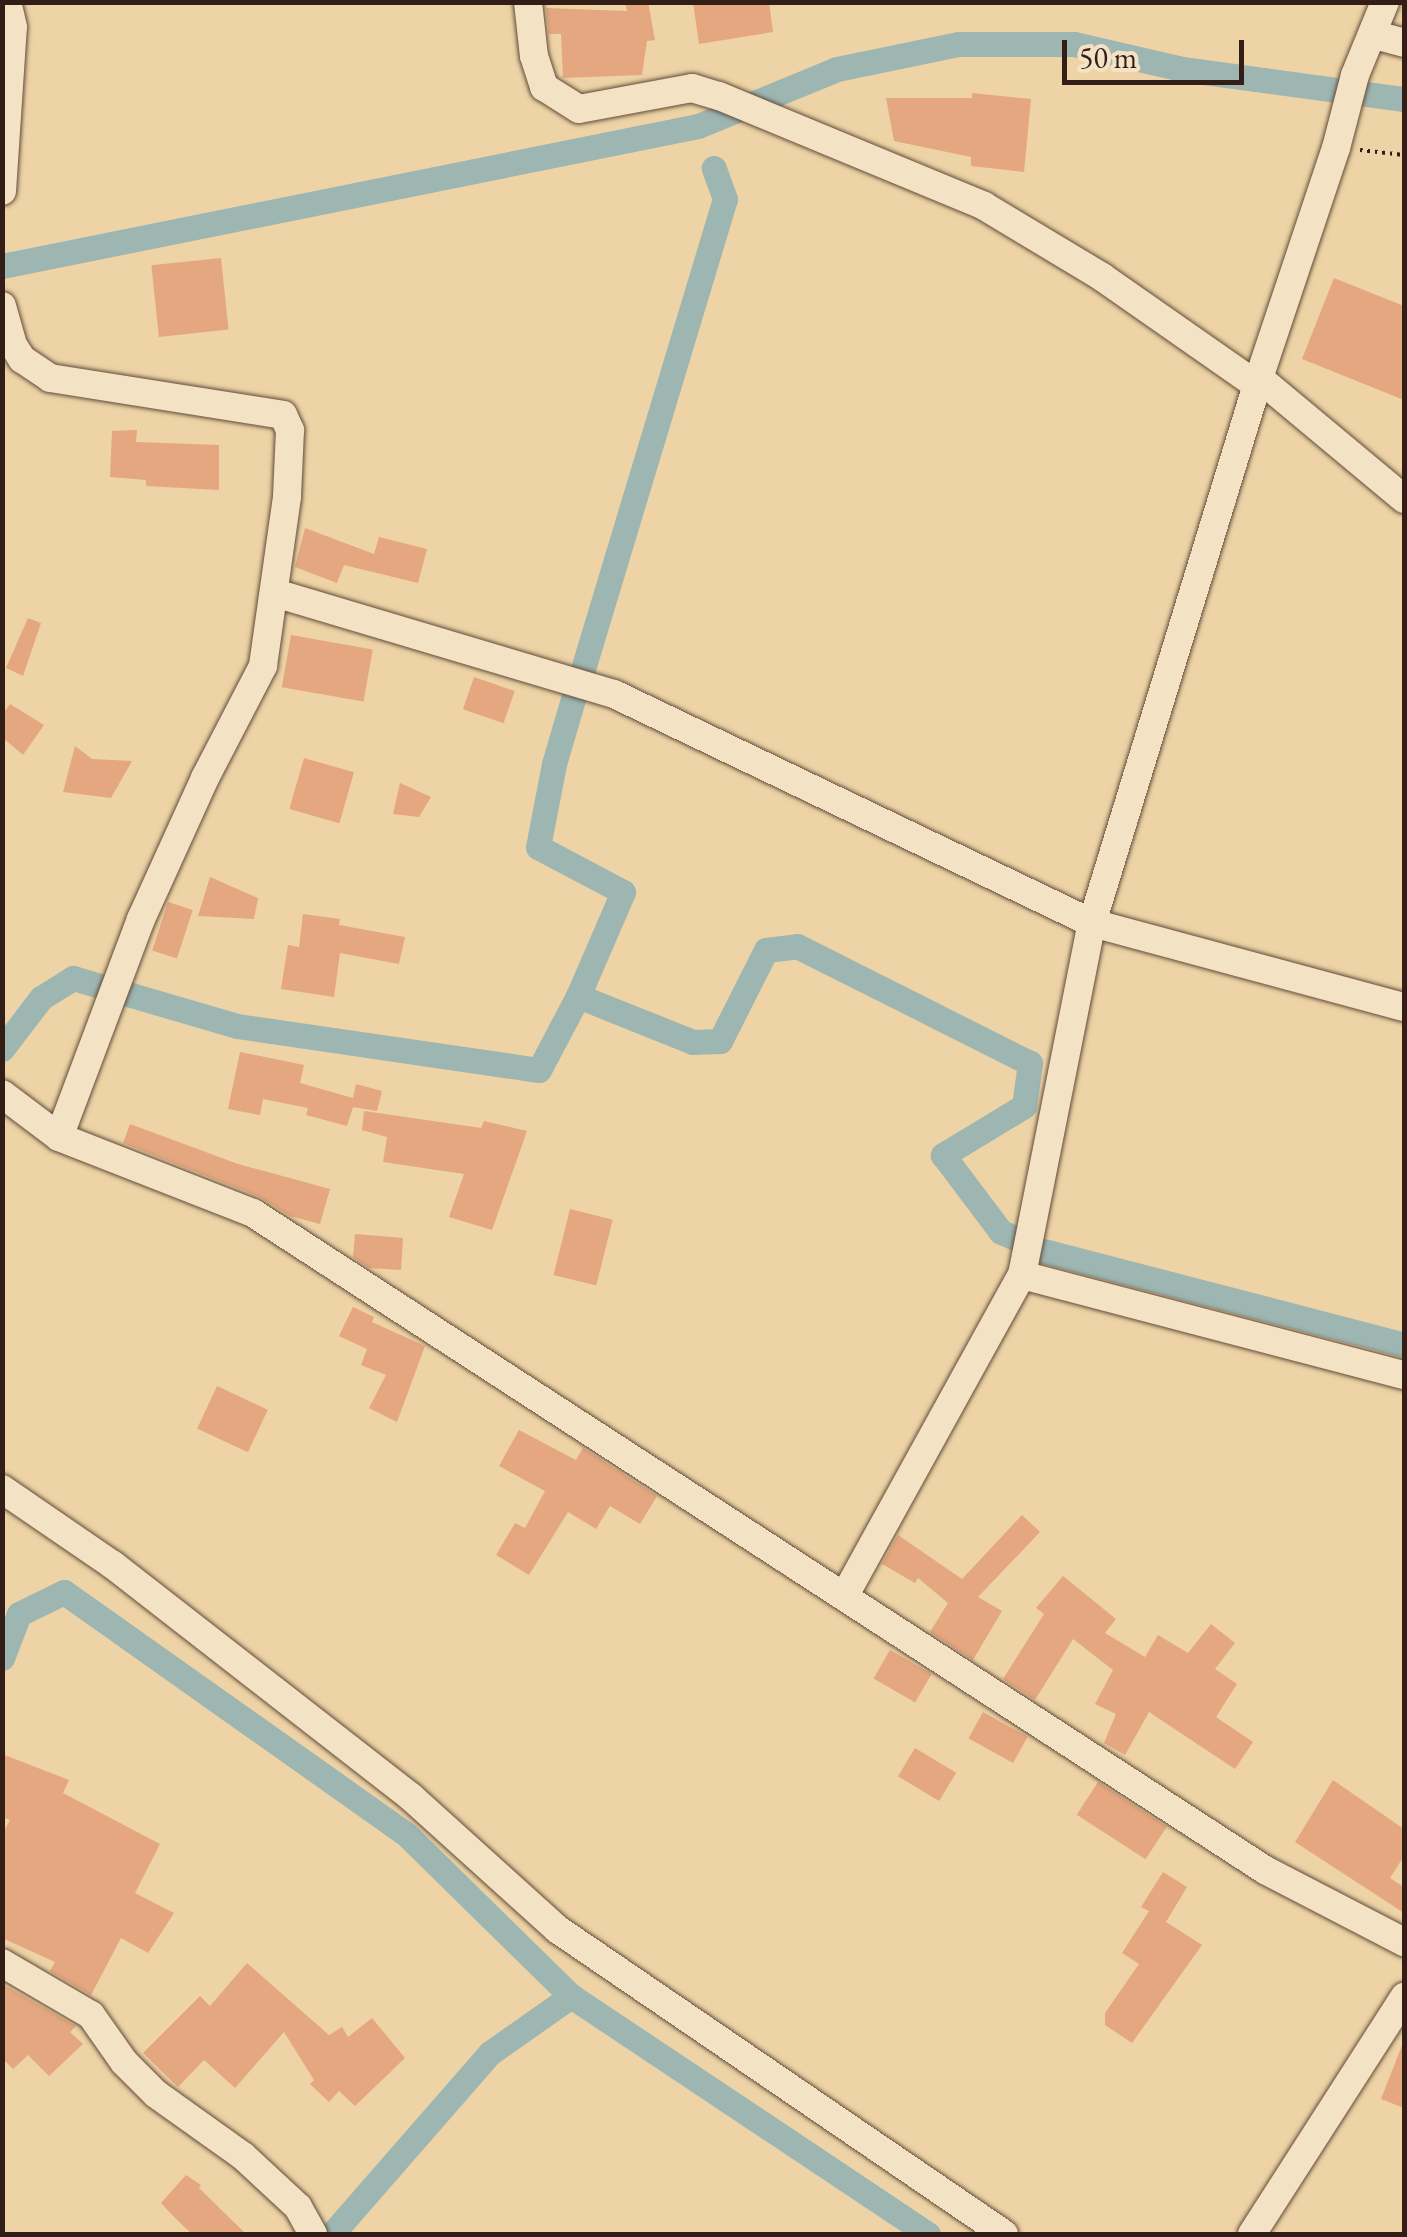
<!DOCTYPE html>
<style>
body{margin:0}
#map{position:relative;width:1407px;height:2237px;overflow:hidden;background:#edd3a5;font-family:"EB Garamond",serif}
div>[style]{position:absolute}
.canal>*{height:25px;margin:-12.5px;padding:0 12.5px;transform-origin:12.5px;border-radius:12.5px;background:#9db6b1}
.building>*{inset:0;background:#e5a780;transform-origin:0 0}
.path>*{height:4px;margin-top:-2px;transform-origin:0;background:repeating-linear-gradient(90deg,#331e17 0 2.5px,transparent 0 7.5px)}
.roads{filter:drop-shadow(0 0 2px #624b3a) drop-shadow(0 0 2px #624b3a)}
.street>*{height:28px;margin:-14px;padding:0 14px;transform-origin:14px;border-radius:14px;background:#f3e2c4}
span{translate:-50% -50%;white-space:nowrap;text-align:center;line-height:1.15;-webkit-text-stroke:9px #f3e2c4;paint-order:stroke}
.frame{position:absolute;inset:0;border:5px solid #331e17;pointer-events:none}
.scale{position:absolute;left:1062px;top:40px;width:182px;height:45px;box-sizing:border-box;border:5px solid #331e17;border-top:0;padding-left:12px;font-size:30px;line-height:35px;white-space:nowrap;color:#331e17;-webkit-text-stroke:8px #f3e2c4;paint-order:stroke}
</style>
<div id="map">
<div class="canal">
<div style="left:2px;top:266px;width:710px;rotate:-11.37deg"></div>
<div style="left:698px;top:126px;width:150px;rotate:-22.3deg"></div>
<div style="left:837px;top:69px;width:125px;rotate:-11.6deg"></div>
<div style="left:959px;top:44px;width:115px"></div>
<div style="left:1074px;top:44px;width:111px;rotate:13deg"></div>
<div style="left:1182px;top:69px;width:224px;rotate:7.7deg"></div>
<div style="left:583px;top:669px;width:491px;rotate:-73.2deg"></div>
<div style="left:725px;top:199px;width:33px;rotate:-110deg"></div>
<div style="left:578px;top:996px;width:124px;rotate:21.8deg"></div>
<div style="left:693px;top:1042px;width:27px;rotate:-2deg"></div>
<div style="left:720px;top:1041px;width:102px;rotate:-63.2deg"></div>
<div style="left:766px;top:950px;width:31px;rotate:-7deg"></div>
<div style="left:797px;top:946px;width:261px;rotate:26.7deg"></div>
<div style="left:1030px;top:1063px;width:43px;rotate:97.9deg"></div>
<div style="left:1024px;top:1106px;width:95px;rotate:148.8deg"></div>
<div style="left:943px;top:1155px;width:96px;rotate:53deg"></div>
<div style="left:1001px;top:1232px;width:15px;rotate:23deg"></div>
<div style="left:2px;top:1049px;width:64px;rotate:-52.6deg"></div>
<div style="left:41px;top:998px;width:38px;rotate:-32deg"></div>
<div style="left:73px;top:978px;width:171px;rotate:16.3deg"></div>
<div style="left:237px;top:1026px;width:305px;rotate:8.3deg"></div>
<div style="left:539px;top:1070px;width:84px;rotate:-62.2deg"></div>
<div style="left:578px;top:996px;width:113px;rotate:-66.6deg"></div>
<div style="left:623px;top:892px;width:96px;rotate:-152.1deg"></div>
<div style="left:538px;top:847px;width:85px;rotate:-79.1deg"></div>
<div style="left:554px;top:764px;width:68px;rotate:-73.7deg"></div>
<div style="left:1044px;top:1251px;width:372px;rotate:14.6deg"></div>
<div style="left:2px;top:1658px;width:47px;rotate:-68.9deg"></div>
<div style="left:19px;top:1614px;width:50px;rotate:-26.1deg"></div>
<div style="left:64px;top:1592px;width:419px;rotate:35.3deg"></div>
<div style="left:406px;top:1834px;width:231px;rotate:44.5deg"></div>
<div style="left:332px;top:2234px;width:240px;rotate:-48.9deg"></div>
<div style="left:490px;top:2053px;width:99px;rotate:-35.1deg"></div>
<div style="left:571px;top:1996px;width:429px;rotate:33.7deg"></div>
</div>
<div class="building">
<div style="clip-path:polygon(625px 2px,648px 2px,655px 40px,647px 41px,642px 75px,563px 78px,561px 34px,549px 34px,546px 8px,627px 11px)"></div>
<div style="clip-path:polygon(693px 2px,769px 2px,773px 32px,699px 44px)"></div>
<div style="clip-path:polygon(972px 93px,1031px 99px,1024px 172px,971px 166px,971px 157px,894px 141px,886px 98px,972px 98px)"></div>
<div style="left:221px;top:258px;width:72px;height:70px;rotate:84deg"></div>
<div style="clip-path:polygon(1334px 278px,1404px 306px,1404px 400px,1302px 359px)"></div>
<div style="clip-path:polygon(137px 430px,136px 442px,219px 445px,219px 490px,146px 486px,146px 480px,110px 477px,112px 431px)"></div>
<div style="clip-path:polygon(305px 528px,374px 554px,379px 537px,427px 549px,418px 583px,344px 565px,337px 583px,295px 567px)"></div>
<div style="clip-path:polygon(28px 618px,41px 623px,23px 676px,6px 668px)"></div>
<div style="left:291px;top:635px;width:83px;height:53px;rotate:10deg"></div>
<div style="left:474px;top:677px;width:43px;height:34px;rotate:19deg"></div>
<div style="clip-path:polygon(10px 704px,44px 725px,23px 755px,2px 737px,2px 715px)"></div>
<div style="clip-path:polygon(75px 746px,92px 759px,132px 761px,111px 798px,63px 792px)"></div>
<div style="left:304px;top:758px;width:52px;height:53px;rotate:16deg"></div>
<div style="clip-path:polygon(400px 783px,431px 797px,419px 817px,393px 814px)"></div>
<div style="clip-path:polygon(210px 877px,258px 898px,254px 919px,198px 916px)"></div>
<div style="left:168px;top:902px;width:26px;height:51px;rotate:18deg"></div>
<div style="clip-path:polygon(303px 914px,340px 919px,339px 925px,405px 937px,399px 964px,340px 953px,334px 997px,281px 989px,288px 945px,299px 947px)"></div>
<div style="clip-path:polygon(240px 1052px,304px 1065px,300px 1083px,353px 1098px,356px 1084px,382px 1091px,377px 1111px,353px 1107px,347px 1126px,306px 1115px,308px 1108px,263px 1099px,260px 1115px,228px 1109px)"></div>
<div style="clip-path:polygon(364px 1111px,481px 1128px,484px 1121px,527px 1131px,492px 1230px,449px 1217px,464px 1174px,383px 1162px,387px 1137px,362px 1130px)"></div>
<div style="clip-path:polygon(130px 1124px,238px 1164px,330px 1189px,320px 1224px,290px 1216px,260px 1197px,123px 1143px)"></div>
<div style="left:570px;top:1209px;width:44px;height:68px;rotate:14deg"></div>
<div style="clip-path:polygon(355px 1234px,403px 1238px,401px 1270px,369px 1268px,353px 1257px)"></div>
<div style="clip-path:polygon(353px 1307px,374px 1317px,372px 1322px,425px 1346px,397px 1422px,369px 1408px,386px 1375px,361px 1365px,367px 1349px,339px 1336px)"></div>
<div style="left:217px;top:1386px;width:56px;height:47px;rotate:25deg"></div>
<div style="clip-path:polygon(519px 1430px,576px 1460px,583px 1448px,657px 1496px,640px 1524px,610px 1506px,596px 1529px,568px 1512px,529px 1575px,496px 1555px,515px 1523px,525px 1528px,545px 1491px,499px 1466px)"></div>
<div style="clip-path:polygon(1022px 1515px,1040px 1532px,978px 1597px,1002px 1611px,973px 1660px,930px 1632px,948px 1603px,918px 1578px,915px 1583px,882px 1564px,898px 1535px,962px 1579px)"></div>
<div style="clip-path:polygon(1063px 1576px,1116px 1619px,1105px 1633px,1145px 1657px,1158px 1635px,1188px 1653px,1211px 1624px,1235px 1643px,1215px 1669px,1237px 1684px,1216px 1717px,1253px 1742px,1235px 1769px,1149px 1712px,1125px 1755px,1104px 1743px,1116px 1714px,1095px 1704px,1113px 1670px,1073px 1639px,1035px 1700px,1003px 1679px,1044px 1614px,1036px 1608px)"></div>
<div style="left:890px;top:1650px;width:48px;height:33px;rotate:30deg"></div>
<div style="left:983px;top:1712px;width:51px;height:30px;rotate:29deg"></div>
<div style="left:915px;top:1748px;width:48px;height:33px;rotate:31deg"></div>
<div style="clip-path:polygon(2px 1754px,69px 1780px,63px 1793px,160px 1844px,135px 1893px,174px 1913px,148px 1953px,121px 1938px,91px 1995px,50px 1971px,55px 1962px,2px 1938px,2px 1835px,10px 1820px,2px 1817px)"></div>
<div style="clip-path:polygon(1333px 1780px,1404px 1829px,1404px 1856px,1390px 1878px,1404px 1887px,1404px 1913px,1295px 1842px)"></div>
<div style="left:1098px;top:1782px;width:82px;height:39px;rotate:33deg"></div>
<div style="clip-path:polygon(1163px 1872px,1187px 1887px,1166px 1922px,1202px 1945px,1132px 2043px,1105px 2025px,1105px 2013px,1139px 1964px,1122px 1953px,1149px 1911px,1141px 1907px)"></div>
<div style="clip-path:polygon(247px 1963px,329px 2035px,342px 2027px,348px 2037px,372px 2018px,405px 2058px,355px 2106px,339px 2091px,329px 2102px,310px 2084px,314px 2080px,284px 2032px,235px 2088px,204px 2060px,178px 2087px,143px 2053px,200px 1996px,210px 2006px)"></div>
<div style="clip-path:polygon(2px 1984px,76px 2026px,70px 2032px,83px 2044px,49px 2076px,28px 2055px,13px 2069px,2px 2058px)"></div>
<div style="clip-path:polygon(1403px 2043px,1404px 2043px,1404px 2108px,1381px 2099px)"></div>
<div style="clip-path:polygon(186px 2175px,201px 2185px,199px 2188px,246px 2234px,192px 2234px,179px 2222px,161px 2203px)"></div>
</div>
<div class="path">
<div style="left:1360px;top:150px;width:44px;rotate:6.5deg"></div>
</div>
<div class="roads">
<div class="street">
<div style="left:528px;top:2px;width:54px;rotate:83.7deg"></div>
<div style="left:534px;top:56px;width:33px;rotate:72deg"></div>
<div style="left:544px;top:87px;width:41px;rotate:32.2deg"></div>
<div style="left:579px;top:109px;width:115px;rotate:-10.5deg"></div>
<div style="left:692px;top:88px;width:28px;rotate:17deg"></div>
<div style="left:719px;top:96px;width:287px;rotate:22.5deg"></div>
<div style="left:984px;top:206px;width:138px;rotate:31deg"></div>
<div style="left:1102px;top:277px;width:189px;rotate:34.9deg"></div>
<div style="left:1375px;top:35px;width:30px;rotate:15deg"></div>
<div style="left:2px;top:191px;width:164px;rotate:-86.2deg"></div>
<div style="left:13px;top:27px;width:26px;rotate:-103deg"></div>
<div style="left:2px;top:306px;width:41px;rotate:74.2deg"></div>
<div style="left:13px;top:345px;width:17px;rotate:57deg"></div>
<div style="left:22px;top:359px;width:34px;rotate:34deg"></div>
<div style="left:50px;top:378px;width:236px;rotate:9deg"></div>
<div style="left:283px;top:415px;width:17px;rotate:65deg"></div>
<div style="left:290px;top:430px;width:67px;rotate:92.6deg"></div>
<div style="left:287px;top:497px;width:171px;rotate:98.1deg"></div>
<div style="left:263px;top:666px;width:126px;rotate:117.4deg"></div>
<div style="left:205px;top:778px;width:155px;rotate:114.4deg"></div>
<div style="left:141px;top:919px;width:233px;rotate:110.6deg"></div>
<div style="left:1259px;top:378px;width:189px;rotate:39.8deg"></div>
<div style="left:275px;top:593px;width:354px;rotate:16.6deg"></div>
<div style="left:614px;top:694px;width:530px;rotate:25.6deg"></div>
<div style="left:1092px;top:923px;width:323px;rotate:15.1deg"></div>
<div style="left:2px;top:1094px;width:71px;rotate:37deg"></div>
<div style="left:59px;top:1137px;width:208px;rotate:21.4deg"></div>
<div style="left:253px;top:1213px;width:1207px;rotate:32.99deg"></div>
<div style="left:1265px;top:1870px;width:157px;rotate:27.4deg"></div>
<div style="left:1022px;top:1275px;width:395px;rotate:14.7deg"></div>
<div style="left:2px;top:1489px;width:135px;rotate:34.4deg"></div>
<div style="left:113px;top:1565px;width:378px;rotate:37.9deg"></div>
<div style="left:411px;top:1797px;width:197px;rotate:42.1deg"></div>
<div style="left:557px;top:1929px;width:541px;rotate:34.31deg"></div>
<div style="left:845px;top:1595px;width:366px;rotate:-61.1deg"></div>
<div style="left:1022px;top:1275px;width:359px;rotate:-78.8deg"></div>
<div style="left:1092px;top:923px;width:570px;rotate:-72.96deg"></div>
<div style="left:1259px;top:378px;width:243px;rotate:-71.5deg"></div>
<div style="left:1336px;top:148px;width:75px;rotate:-75.4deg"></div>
<div style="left:1355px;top:75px;width:79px;rotate:-67.7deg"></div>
<div style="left:2px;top:1963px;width:103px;rotate:30.3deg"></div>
<div style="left:91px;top:2015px;width:57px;rotate:54.9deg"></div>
<div style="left:124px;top:2062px;width:45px;rotate:45deg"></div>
<div style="left:156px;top:2094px;width:107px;rotate:35.5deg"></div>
<div style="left:243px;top:2156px;width:75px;rotate:42.8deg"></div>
<div style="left:298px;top:2207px;width:31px;rotate:61deg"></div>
<div style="left:1252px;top:2234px;width:282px;rotate:-57.3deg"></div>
</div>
</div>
<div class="frame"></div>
<div class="scale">50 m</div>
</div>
